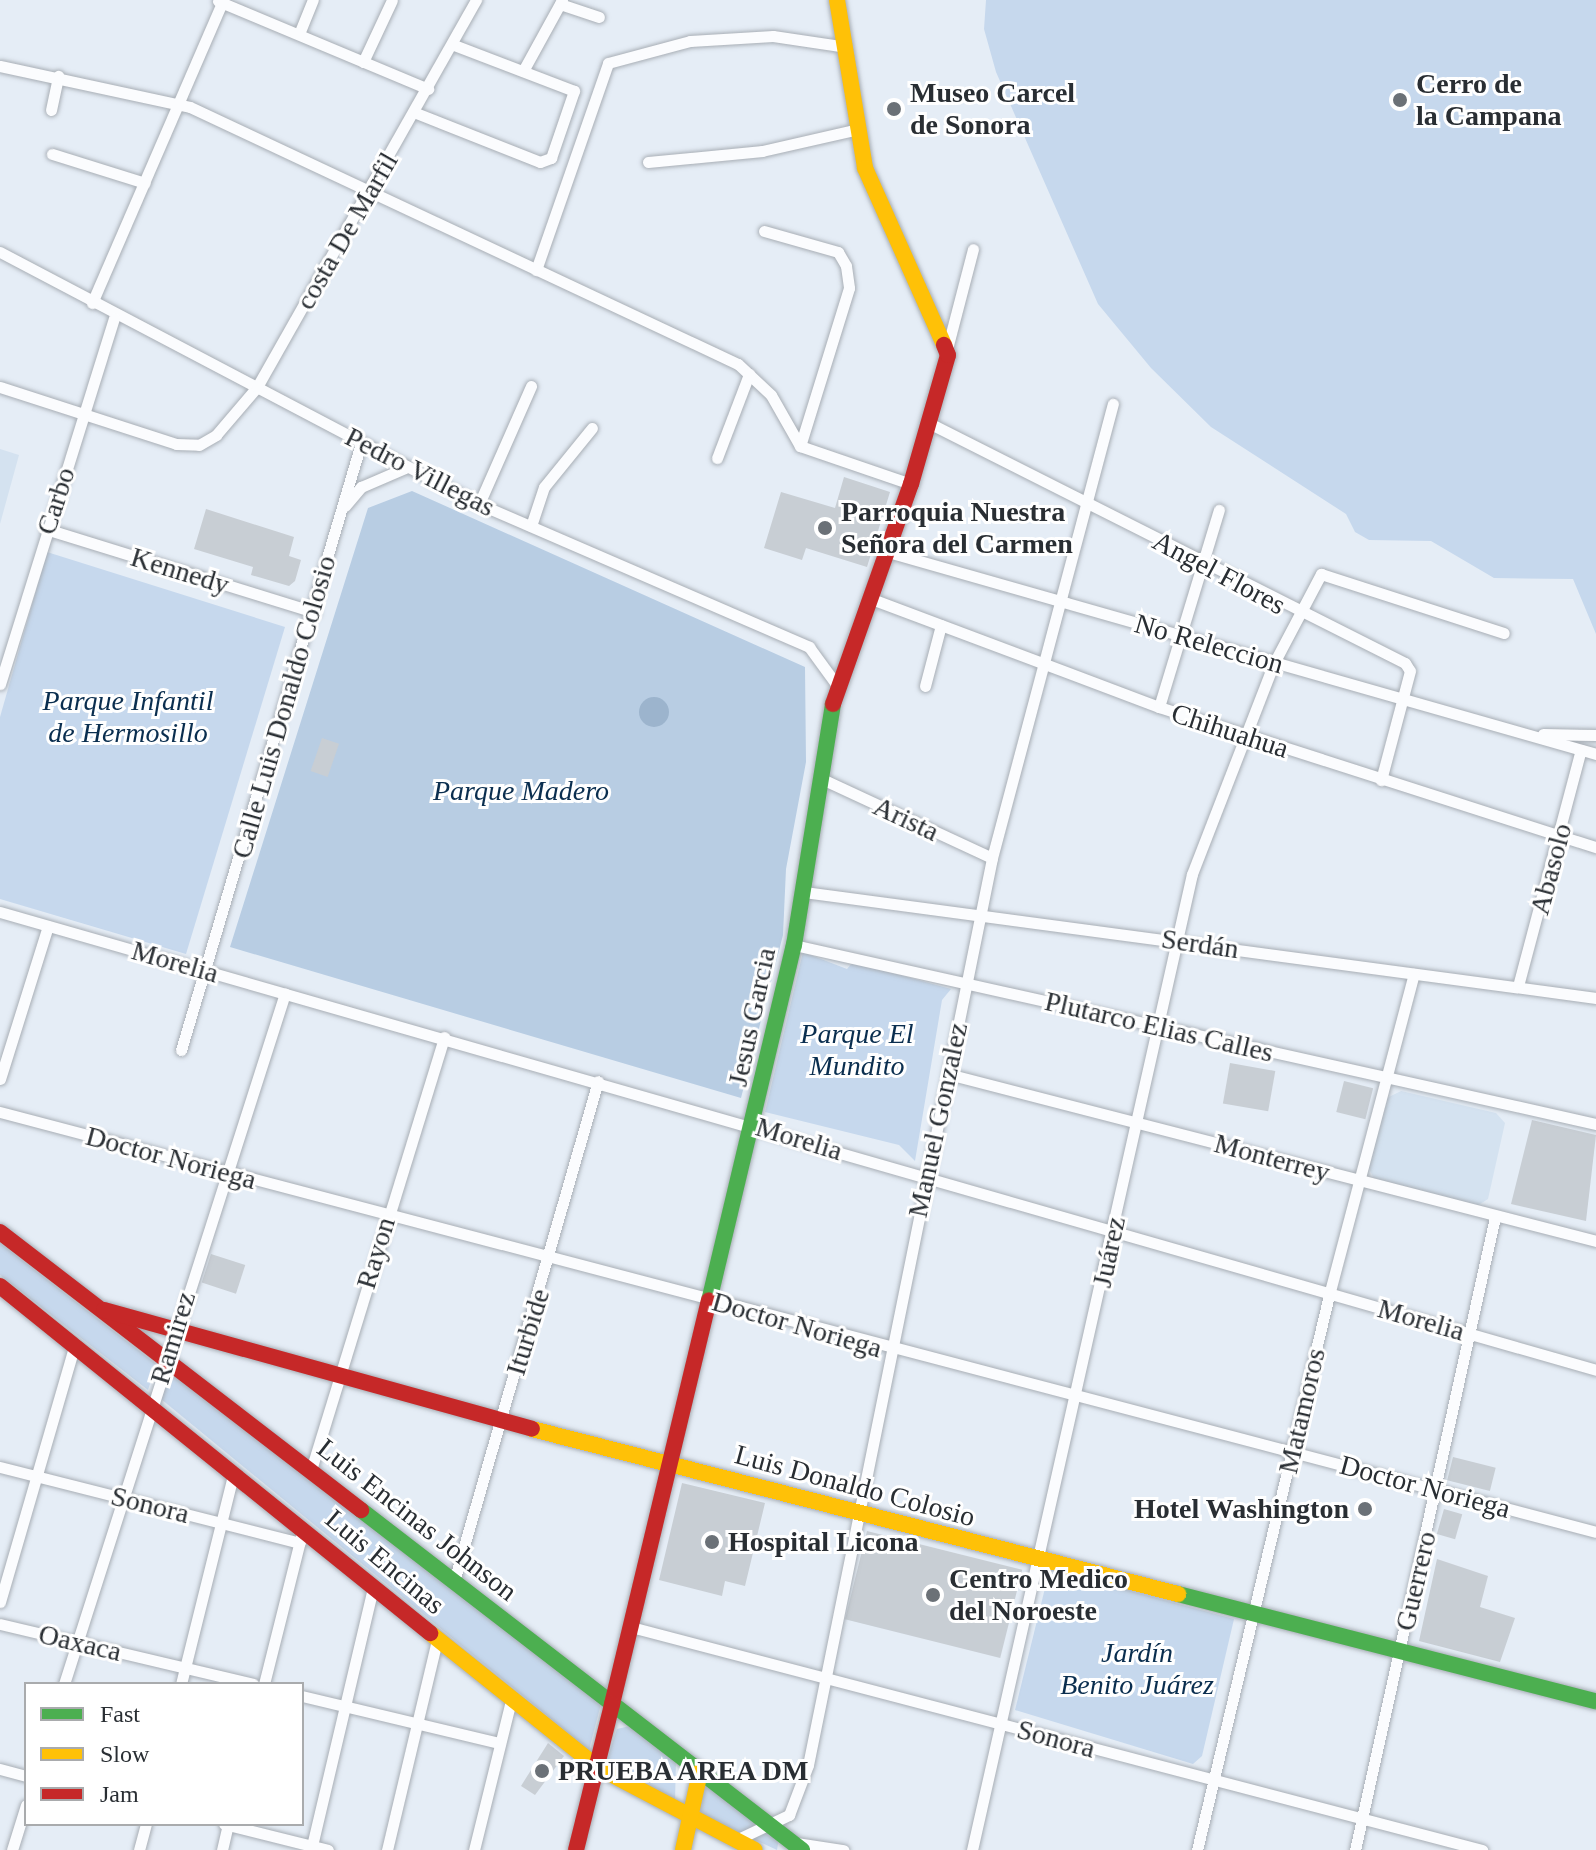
<!DOCTYPE html>
<meta charset="utf-8">
<style>
body{margin:0}
#map{position:relative;width:1596px;height:1850px;overflow:hidden;background:#e5edf6;font-family:"Times New Roman",serif}
div>[style]{position:absolute}
.built>*{inset:0;background:#d4e2f0}
.green>*{inset:0;background:#c6d8ed}
.forest>*{inset:0;background:#b8cde3}
.water>*{inset:0;background:#9cb4cd}
.round{border-radius:50%}
.building>*{inset:0;background:#c8ced4;transform-origin:0 0}
.roads{filter:drop-shadow(0 0 2px #a8aeb5) drop-shadow(0 0 2px #a8aeb5)}
.street>*{height:11px;margin:-5.5px;padding:0 5.5px;transform-origin:5.5px;border-radius:5.5px;background:#fbfcfe}
.fast>*{height:16px;margin:-8px;padding:0 8px;transform-origin:8px;border-radius:8px;background:#4caf50}
.slow>*{height:16px;margin:-8px;padding:0 8px;transform-origin:8px;border-radius:8px;background:#ffc107}
.jam>*{height:16px;margin:-8px;padding:0 8px;transform-origin:8px;border-radius:8px;background:#c62828}
.dots>*{width:22px;height:22px;translate:-50% -50%;box-sizing:border-box;border:4px solid #fff;border-radius:50%}
span{translate:-50% -50%;white-space:nowrap;text-align:center;line-height:1.15;-webkit-text-stroke:6px #fff;paint-order:stroke}
.poi-label{font-size:28px;color:#292e33;font-weight:700}
.left{translate:0 -50%;text-align:left}
.right{translate:-100% -50%;text-align:right}
.street-label{font-size:28px;color:#292e33}
.park-label{font-size:28px;color:#0a2e4f;font-style:italic}
.legend{position:absolute;left:24px;top:1682px;width:280px;height:144px;box-sizing:border-box;background:#fff;border:2px solid #a9abad;margin:0;padding:10px 14px;list-style:none;font-size:24px;color:#292e33}
.legend li{display:flex;align-items:center;gap:16px;height:40px}
.legend b{width:40px;border:2px solid #a9abad}
</style>
<div id="map">
<div class="built">
<div style="clip-path:polygon(0 449px,19px 455px,0 524px)"></div>
<div style="clip-path:polygon(1401px 1091px,1496px 1113px,1505px 1123px,1488px 1199px,1477px 1206px,1374px 1179px,1369px 1168px,1387px 1098px)"></div>
</div>
<div class="green">
<div style="clip-path:polygon(986px 0,1596px 0,1596px 634px,1573px 579px,1494px 578px,1431px 541px,1369px 540px,1355px 532px,1346px 514px,1211px 427px,1151px 368px,1098px 304px,996px 72px,984px 29px)"></div>
<div style="clip-path:polygon(47px 552px,285px 627px,186px 954px,0 899px,0 717px)"></div>
<div style="clip-path:polygon(803px 952px,847px 969px,853px 962px,951px 989px,942px 1000px,915px 1161px,899px 1145px,765px 1112px)"></div>
<div style="clip-path:polygon(0 1243px,156px 1364px,148px 1390px,0 1275px)"></div>
<div style="clip-path:polygon(171px 1372px,601px 1704px,589px 1750px,161px 1399px)"></div>
<div style="clip-path:polygon(1056px 1571px,1234px 1619px,1202px 1756px,1193px 1764px,1015px 1710px,1048px 1576px)"></div>
<div style="clip-path:polygon(630px 1726px,676px 1760px,675px 1802px,606px 1762px,617px 1729px)"></div>
<div style="clip-path:polygon(701px 1783px,779px 1838px,777px 1850px,697px 1813px)"></div>
</div>
<div class="forest">
<div style="clip-path:polygon(412px 491px,805px 667px,806px 762px,786px 869px,783px 935px,741px 1098px,230px 947px,368px 508px)"></div>
</div>
<div class="water">
<div class="round" style="left:639px;top:697px;width:30px;height:30px"></div>
</div>
<div class="building">
<div style="clip-path:polygon(844px 477px,890px 492px,867px 567px,806px 548px,802px 560px,764px 548px,781px 492px,835px 508px)"></div>
<div style="clip-path:polygon(206px 509px,294px 537px,289px 556px,301px 560px,295px 581px,289px 586px,251px 575px,253px 567px,194px 549px)"></div>
<div style="left:322px;top:738px;width:18px;height:35px;rotate:19deg"></div>
<div style="left:1230px;top:1063px;width:46px;height:41px;rotate:10deg"></div>
<div style="left:1344px;top:1081px;width:30px;height:32px;rotate:14deg"></div>
<div style="clip-path:polygon(1532px 1120px,1596px 1135px,1586px 1221px,1511px 1204px)"></div>
<div style="left:211px;top:1254px;width:36px;height:30px;rotate:18deg"></div>
<div style="left:1453px;top:1457px;width:44px;height:24px;rotate:14deg"></div>
<div style="clip-path:polygon(682px 1483px,765px 1503px,745px 1586px,725px 1581px,722px 1596px,659px 1580px)"></div>
<div style="left:1444px;top:1509px;width:19px;height:26px;rotate:16deg"></div>
<div style="left:867px;top:1531px;width:160px;height:91px;rotate:14deg"></div>
<div style="clip-path:polygon(1437px 1559px,1488px 1576px,1480px 1607px,1515px 1618px,1500px 1662px,1419px 1641px)"></div>
<div style="clip-path:polygon(548px 1743px,564px 1756px,535px 1795px,521px 1786px)"></div>
</div>
<div class="roads">
<div class="street">
<div style="left:218px;top:1px;width:228px;rotate:22.7deg"></div>
<div style="left:560px;top:4px;width:41px;rotate:18.4deg"></div>
<div style="left:299px;top:34px;width:37px;rotate:-68deg"></div>
<div style="left:363px;top:62px;width:68px;rotate:-64.9deg"></div>
<div style="left:0;top:66px;width:194px;rotate:12.2deg"></div>
<div style="left:190px;top:107px;width:605px;rotate:25.13deg"></div>
<div style="left:738px;top:364px;width:45px;rotate:43.2deg"></div>
<div style="left:771px;top:395px;width:59px;rotate:60.4deg"></div>
<div style="left:800px;top:446px;width:117px;rotate:18.9deg"></div>
<div style="left:523px;top:71px;width:81px;rotate:-61.2deg"></div>
<div style="left:51px;top:110px;width:35px;rotate:-78deg"></div>
<div style="left:416px;top:113px;width:133px;rotate:21.6deg"></div>
<div style="left:540px;top:162px;width:12px;rotate:-20deg"></div>
<div style="left:551px;top:158px;width:71px;rotate:-71.1deg"></div>
<div style="left:574px;top:91px;width:129px;rotate:-159deg"></div>
<div style="left:52px;top:154px;width:97px;rotate:17.3deg"></div>
<div style="left:648px;top:162px;width:115px;rotate:-5.5deg"></div>
<div style="left:762px;top:151px;width:94px;rotate:-12.9deg"></div>
<div style="left:764px;top:231px;width:77px;rotate:15.8deg"></div>
<div style="left:838px;top:252px;width:16px;rotate:60deg"></div>
<div style="left:846px;top:266px;width:22px;rotate:82deg"></div>
<div style="left:849px;top:288px;width:165px;rotate:107.2deg"></div>
<div style="left:0;top:252px;width:541px;rotate:27.75deg"></div>
<div style="left:479px;top:504px;width:360px;rotate:23.4deg"></div>
<div style="left:809px;top:647px;width:46px;rotate:53.9deg"></div>
<div style="left:536px;top:270px;width:219px;rotate:-70.8deg"></div>
<div style="left:608px;top:63px;width:85px;rotate:-15deg"></div>
<div style="left:690px;top:41px;width:83px;rotate:-3.4deg"></div>
<div style="left:773px;top:36px;width:68px;rotate:8.5deg"></div>
<div style="left:92px;top:303px;width:330px;rotate:-66.6deg"></div>
<div style="left:948px;top:345px;width:99px;rotate:-75.4deg"></div>
<div style="left:0;top:387px;width:185px;rotate:17.9deg"></div>
<div style="left:176px;top:444px;width:23px;rotate:2deg"></div>
<div style="left:199px;top:445px;width:20px;rotate:-30deg"></div>
<div style="left:216px;top:435px;width:63px;rotate:-49.5deg"></div>
<div style="left:257px;top:387px;width:445px;rotate:-60.5deg"></div>
<div style="left:927px;top:422px;width:535px;rotate:26.76deg"></div>
<div style="left:1405px;top:663px;width:9px;rotate:58deg"></div>
<div style="left:1410px;top:671px;width:113px;rotate:104.9deg"></div>
<div style="left:717px;top:458px;width:90px;rotate:-69.1deg"></div>
<div style="left:479px;top:504px;width:129px;rotate:-66.2deg"></div>
<div style="left:345px;top:506px;width:25px;rotate:-50deg"></div>
<div style="left:361px;top:487px;width:48px;rotate:-23.4deg"></div>
<div style="left:531px;top:526px;width:41px;rotate:-71.6deg"></div>
<div style="left:544px;top:487px;width:76px;rotate:-50.9deg"></div>
<div style="left:46px;top:529px;width:281px;rotate:17.2deg"></div>
<div style="left:888px;top:552px;width:736px;rotate:15.92deg"></div>
<div style="left:869px;top:598px;width:310px;rotate:20.6deg"></div>
<div style="left:1159px;top:707px;width:459px;rotate:17.8deg"></div>
<div style="left:0;top:684px;width:383px;rotate:-72.7deg"></div>
<div style="left:925px;top:686px;width:63px;rotate:-75.3deg"></div>
<div style="left:1159px;top:707px;width:206px;rotate:-73.1deg"></div>
<div style="left:1543px;top:734px;width:53px;rotate:1.1deg"></div>
<div style="left:822px;top:779px;width:187px;rotate:24.9deg"></div>
<div style="left:804px;top:892px;width:799px;rotate:7.62deg"></div>
<div style="left:0;top:912px;width:1660px;rotate:16.01deg"></div>
<div style="left:794px;top:945px;width:822px;rotate:12.58deg"></div>
<div style="left:1518px;top:986px;width:244px;rotate:-75.1deg"></div>
<div style="left:181px;top:1050px;width:633px;rotate:-73.48deg"></div>
<div style="left:948px;top:1074px;width:669px;rotate:14.45deg"></div>
<div style="left:0;top:1079px;width:160px;rotate:-72.6deg"></div>
<div style="left:0;top:1112px;width:1650px;rotate:14.74deg"></div>
<div style="left:0;top:1467px;width:309px;rotate:14.2deg"></div>
<div style="left:311px;top:1470px;width:453px;rotate:-72.9deg"></div>
<div style="left:454px;top:1581px;width:520px;rotate:-73.93deg"></div>
<div style="left:0;top:1602px;width:269px;rotate:-73.8deg"></div>
<div style="left:0;top:1624px;width:260px;rotate:13.3deg"></div>
<div style="left:631px;top:1627px;width:880px;rotate:14.68deg"></div>
<div style="left:64px;top:1684px;width:725px;rotate:-72.26deg"></div>
<div style="left:181px;top:1684px;width:219px;rotate:-76deg"></div>
<div style="left:264px;top:1684px;width:152px;rotate:-75.9deg"></div>
<div style="left:302px;top:1696px;width:203px;rotate:13.4deg"></div>
<div style="left:0;top:1769px;width:27px;rotate:15deg"></div>
<div style="left:224px;top:1824px;width:107px;rotate:14deg"></div>
<div style="left:736px;top:1840px;width:59px;rotate:-25.3deg"></div>
<div style="left:789px;top:1815px;width:53px;rotate:-69.2deg"></div>
<div style="left:808px;top:1765px;width:925px;rotate:-78.53deg"></div>
<div style="left:992px;top:858px;width:470px;rotate:-75.1deg"></div>
<div style="left:796px;top:1843px;width:48px;rotate:8.5deg"></div>
<div style="left:12px;top:1850px;width:47px;rotate:-72.7deg"></div>
<div style="left:139px;top:1850px;width:27px;rotate:-75deg"></div>
<div style="left:222px;top:1850px;width:27px;rotate:-77deg"></div>
<div style="left:311px;top:1850px;width:269px;rotate:-76.7deg"></div>
<div style="left:387px;top:1850px;width:216px;rotate:-76.6deg"></div>
<div style="left:474px;top:1850px;width:154px;rotate:-76.1deg"></div>
<div style="left:972px;top:1850px;width:1000px;rotate:-77.3deg"></div>
<div style="left:1192px;top:874px;width:226px;rotate:-68.8deg"></div>
<div style="left:1274px;top:663px;width:101px;rotate:-62.2deg"></div>
<div style="left:1321px;top:574px;width:192px;rotate:17.9deg"></div>
<div style="left:1197px;top:1850px;width:570px;rotate:-76.62deg"></div>
<div style="left:1329px;top:1295px;width:332px;rotate:-75.2deg"></div>
<div style="left:1355px;top:1850px;width:648px;rotate:-77.53deg"></div>
</div>
<div class="fast">
<div style="left:709px;top:1301px;width:366px;rotate:-76.6deg"></div>
<div style="left:794px;top:945px;width:244px;rotate:-80.8deg"></div>
<div style="left:361px;top:1510px;width:557px;rotate:37.63deg"></div>
<div style="left:1178px;top:1594px;width:431px;rotate:14.4deg"></div>
</div>
<div class="slow">
<div style="left:837px;top:0;width:170px;rotate:80.5deg"></div>
<div style="left:865px;top:168px;width:194px;rotate:65.9deg"></div>
<div style="left:532px;top:1429px;width:667px;rotate:14.33deg"></div>
<div style="left:430px;top:1633px;width:214px;rotate:38.7deg"></div>
<div style="left:597px;top:1767px;width:178px;rotate:27.7deg"></div>
<div style="left:683px;top:1850px;width:80px;rotate:-77.7deg"></div>
</div>
<div class="jam">
<div style="left:833px;top:704px;width:233px;rotate:-70.5deg"></div>
<div style="left:911px;top:484px;width:134px;rotate:-74deg"></div>
<div style="left:948px;top:355px;width:11px;rotate:-112deg"></div>
<div style="left:0;top:1232px;width:456px;rotate:37.6deg"></div>
<div style="left:0;top:1286px;width:553px;rotate:38.9deg"></div>
<div style="left:104px;top:1310px;width:444px;rotate:15.5deg"></div>
<div style="left:612px;top:1704px;width:415px;rotate:-76.5deg"></div>
<div style="left:576px;top:1850px;width:150px;rotate:-76.1deg"></div>
</div>
</div>
<div class="dots">
<div style="left:1400px;top:100px;background:#6b7177"></div>
<div style="left:894px;top:109px;background:#6b7177"></div>
<div style="left:825px;top:528px;background:#6b7177"></div>
<div style="left:1365px;top:1509px;background:#6b7177"></div>
<div style="left:712px;top:1542px;background:#6b7177"></div>
<div style="left:933px;top:1595px;background:#6b7177"></div>
<div style="left:542px;top:1771px;background:#6b7177"></div>
</div>
<div class="poi-label">
<span class="left" style="left:1416px;top:100px">Cerro de<br>la Campana</span>
<span class="left" style="left:910px;top:109px">Museo Carcel<br>de Sonora</span>
<span class="left" style="left:841px;top:528px">Parroquia Nuestra<br>Señora del Carmen</span>
<span class="right" style="left:1349px;top:1509px">Hotel Washington</span>
<span class="left" style="left:728px;top:1542px">Hospital Licona</span>
<span class="left" style="left:949px;top:1595px">Centro Medico<br>del Noroeste</span>
<span class="left" style="left:558px;top:1771px">PRUEBA AREA DM</span>
</div>
<div class="street-label">
<span style="left:347px;top:231px;rotate:-60deg">costa De Marfil</span>
<span style="left:420px;top:472px;rotate:27deg">Pedro Villegas</span>
<span style="left:56px;top:501px;rotate:-72deg">Carbo</span>
<span style="left:180px;top:571px;rotate:17deg">Kennedy</span>
<span style="left:1219px;top:573px;rotate:28deg">Angel Flores</span>
<span style="left:1209px;top:644px;rotate:16deg">No Releccion</span>
<span style="left:284px;top:707px;rotate:-74deg">Calle Luis Donaldo Colosio</span>
<span style="left:1230px;top:731px;rotate:18deg">Chihuahua</span>
<span style="left:906px;top:819px;rotate:25deg">Arista</span>
<span style="left:1551px;top:869px;rotate:-75deg">Abasolo</span>
<span style="left:1200px;top:944px;rotate:8deg">Serdán</span>
<span style="left:175px;top:962px;rotate:16deg">Morelia</span>
<span style="left:752px;top:1017px;rotate:-78deg">Jesus Garcia</span>
<span style="left:1159px;top:1027px;rotate:13deg">Plutarco Elias Calles</span>
<span style="left:938px;top:1120px;rotate:-78deg">Manuel Gonzalez</span>
<span style="left:799px;top:1139px;rotate:17deg">Morelia</span>
<span style="left:171px;top:1158px;rotate:15deg">Doctor Noriega</span>
<span style="left:1272px;top:1158px;rotate:15deg">Monterrey</span>
<span style="left:1109px;top:1252px;rotate:-78deg">Juárez</span>
<span style="left:376px;top:1253px;rotate:-73deg">Rayon</span>
<span style="left:1421px;top:1320px;rotate:16deg">Morelia</span>
<span style="left:797px;top:1325px;rotate:16deg">Doctor Noriega</span>
<span style="left:528px;top:1332px;rotate:-73deg">Iturbide</span>
<span style="left:173px;top:1338px;rotate:-73deg">Ramirez</span>
<span style="left:1302px;top:1411px;rotate:-77deg">Matamoros</span>
<span style="left:855px;top:1486px;rotate:15deg">Luis Donaldo Colosio</span>
<span style="left:1425px;top:1487px;rotate:15deg">Doctor Noriega</span>
<span style="left:150px;top:1505px;rotate:14deg">Sonora</span>
<span style="left:417px;top:1520px;rotate:38deg">Luis Encinas Johnson</span>
<span style="left:385px;top:1562px;rotate:40deg">Luis Encinas</span>
<span style="left:1416px;top:1581px;rotate:-77deg">Guerrero</span>
<span style="left:80px;top:1643px;rotate:13deg">Oaxaca</span>
<span style="left:1056px;top:1739px;rotate:15deg">Sonora</span>
</div>
<div class="park-label">
<span style="left:128px;top:717px">Parque Infantil<br>de Hermosillo</span>
<span style="left:521px;top:791px">Parque Madero</span>
<span style="left:857px;top:1050px">Parque El<br>Mundito</span>
<span style="left:1137px;top:1669px">Jardín<br>Benito Juárez</span>
</div>
<ul class="legend">
<li><b style="height:10px;background:#4caf50"></b>Fast</li>
<li><b style="height:10px;background:#ffc107"></b>Slow</li>
<li><b style="height:10px;background:#c62828"></b>Jam</li>
</ul>
</div>
